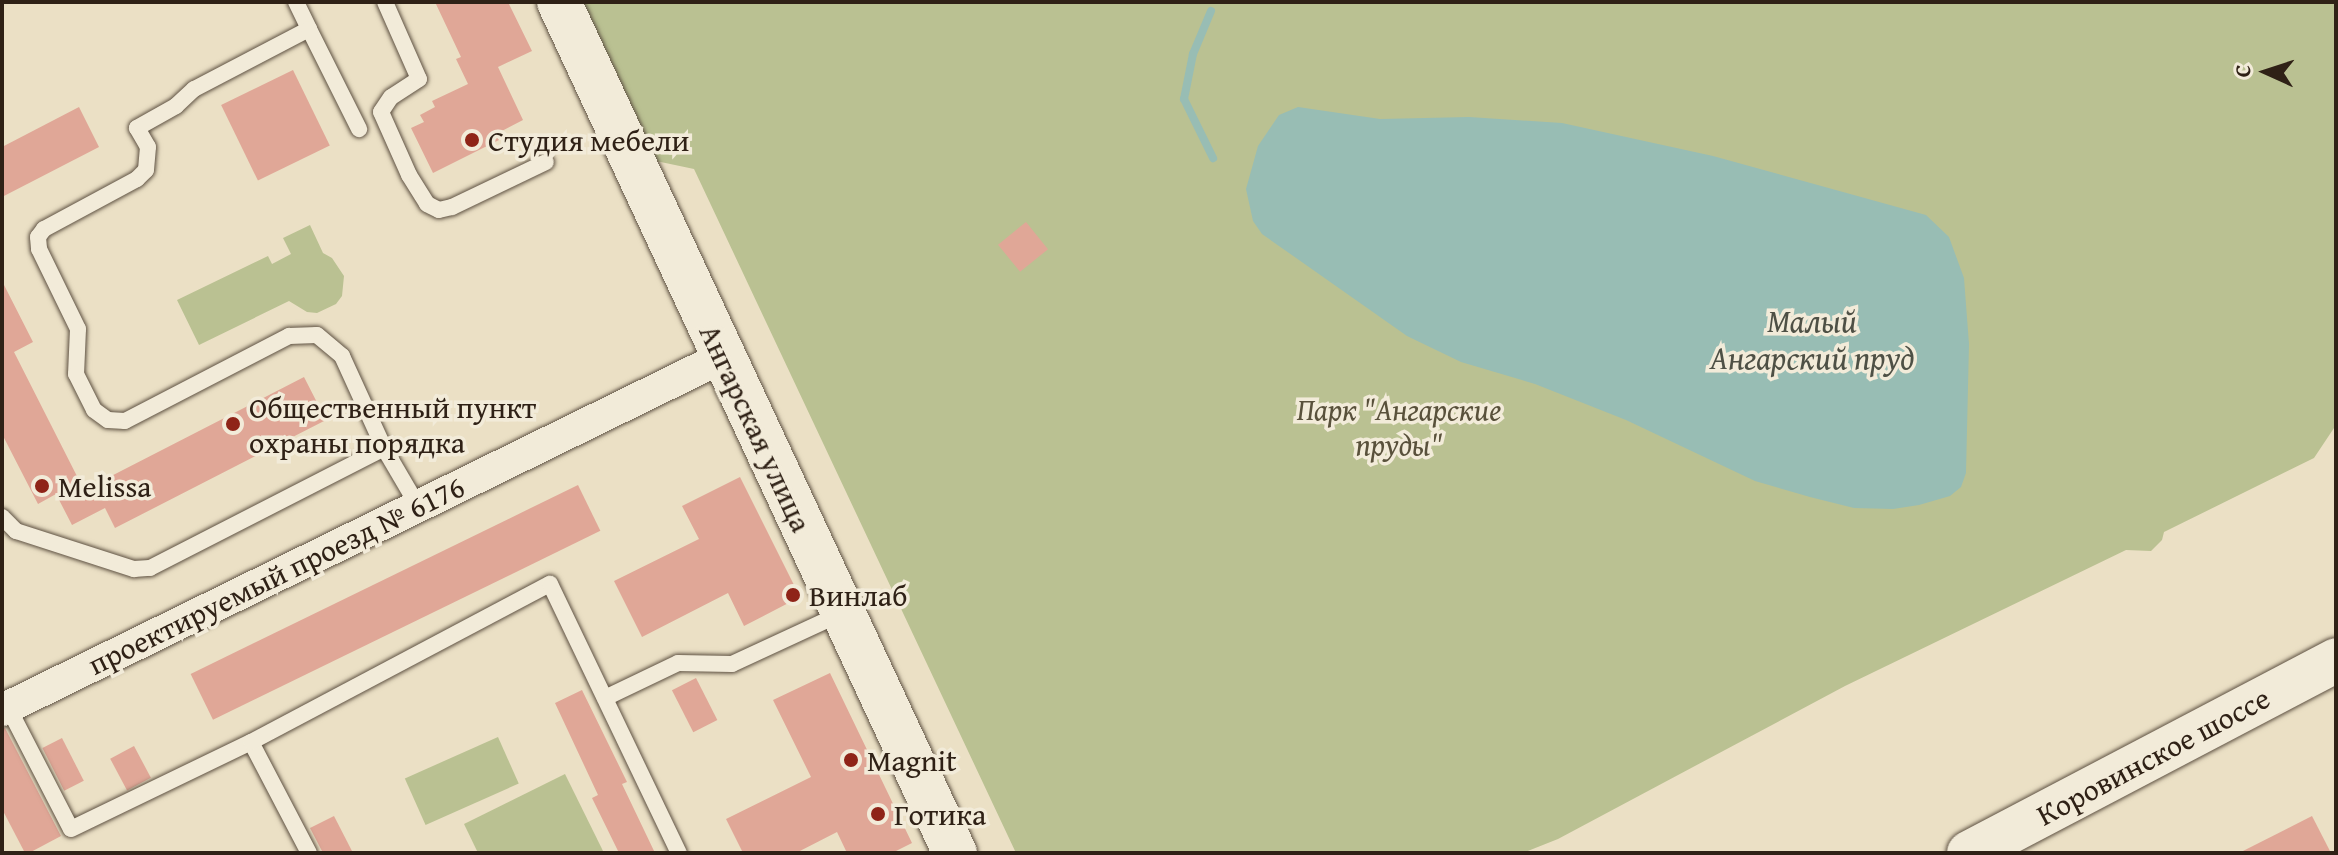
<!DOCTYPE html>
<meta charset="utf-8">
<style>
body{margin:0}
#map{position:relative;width:2338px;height:855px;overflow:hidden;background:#ebe0c5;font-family:"Gentium Book Plus",serif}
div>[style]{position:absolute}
.green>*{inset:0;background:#bac192;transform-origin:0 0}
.water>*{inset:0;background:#98bdb4}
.stream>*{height:8px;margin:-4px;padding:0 4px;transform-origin:4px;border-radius:4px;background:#98bdb4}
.building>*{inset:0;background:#e0a797;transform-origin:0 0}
.roads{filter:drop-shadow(0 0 2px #5e5142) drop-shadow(0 0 2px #5e5142)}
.lane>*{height:16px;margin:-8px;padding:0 8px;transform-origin:8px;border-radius:8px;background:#f2ebd9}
.street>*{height:32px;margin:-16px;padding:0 16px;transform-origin:16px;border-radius:16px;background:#f2ebd9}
.secondary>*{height:44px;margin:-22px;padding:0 22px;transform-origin:22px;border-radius:22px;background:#f2ebd9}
.dots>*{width:22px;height:22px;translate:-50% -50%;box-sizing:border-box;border:4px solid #f2ebd9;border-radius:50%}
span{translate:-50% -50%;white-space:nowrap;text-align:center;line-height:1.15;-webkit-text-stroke:7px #f2ebd9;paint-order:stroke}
.poi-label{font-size:30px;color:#2f2116}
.left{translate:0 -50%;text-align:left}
.park-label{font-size:30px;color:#59513b;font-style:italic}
.street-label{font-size:30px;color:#2f2116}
.water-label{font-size:32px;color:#4e5045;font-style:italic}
.frame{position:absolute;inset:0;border:4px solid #2f2116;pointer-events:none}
.north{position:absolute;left:2226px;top:32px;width:80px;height:80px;-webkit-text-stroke:6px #f2ebd9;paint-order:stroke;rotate:273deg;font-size:22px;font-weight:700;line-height:32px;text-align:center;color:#2f2116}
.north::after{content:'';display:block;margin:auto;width:28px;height:36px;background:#2f2116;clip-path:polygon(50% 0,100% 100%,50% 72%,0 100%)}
</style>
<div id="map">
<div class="green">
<div style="clip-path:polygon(580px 2px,2336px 2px,2336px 425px,2314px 458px,2164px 532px,2162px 540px,2151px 551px,2126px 550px,1845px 686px,1558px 839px,1523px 853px,1016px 853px,694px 169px,656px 161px)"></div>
<div style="clip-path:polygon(310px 225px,323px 253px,332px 258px,344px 276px,342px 296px,336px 304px,317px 313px,307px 312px,289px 301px,199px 345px,177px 300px,268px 256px,272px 264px,291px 254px,283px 238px)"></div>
<div style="left:498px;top:737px;width:51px;height:102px;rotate:66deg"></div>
<div style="clip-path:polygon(565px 774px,604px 853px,478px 853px,464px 824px)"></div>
</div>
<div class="water">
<div style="clip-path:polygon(1298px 107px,1380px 119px,1469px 117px,1562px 123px,1713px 156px,1926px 215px,1949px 237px,1964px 278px,1969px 344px,1966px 473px,1961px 487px,1950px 496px,1919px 505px,1893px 509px,1854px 508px,1810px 497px,1755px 481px,1626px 420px,1535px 384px,1461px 362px,1407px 336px,1262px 234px,1253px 221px,1246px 189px,1258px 146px,1279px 115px)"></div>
</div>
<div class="stream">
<div style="left:1211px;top:11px;width:47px;rotate:112.7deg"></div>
<div style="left:1193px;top:54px;width:46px;rotate:101.3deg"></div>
<div style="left:1184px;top:99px;width:66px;rotate:63.8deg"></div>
</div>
<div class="building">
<div style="clip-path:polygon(435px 2px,508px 2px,532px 51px,498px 67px,523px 120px,496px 134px,499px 140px,433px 173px,411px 128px,424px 122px,420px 115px,435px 107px,432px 101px,468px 84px,456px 59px,461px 57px)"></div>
<div style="left:293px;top:70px;width:84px;height:80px;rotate:64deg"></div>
<div style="clip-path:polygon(79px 107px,99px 147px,2px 197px,2px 147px)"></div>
<div style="left:1026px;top:222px;width:35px;height:36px;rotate:51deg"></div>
<div style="clip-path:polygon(2px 281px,33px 342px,14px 352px,84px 490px,304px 377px,326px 420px,115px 528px,105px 508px,72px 525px,56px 494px,38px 504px,2px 434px)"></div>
<div style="clip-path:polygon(740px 477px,800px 597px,744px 626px,728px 593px,642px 637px,614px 581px,699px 539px,682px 506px)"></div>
<div style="left:578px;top:485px;width:51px;height:431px;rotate:64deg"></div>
<div style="clip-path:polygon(830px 673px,912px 843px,892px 853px,847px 853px,837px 832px,796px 853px,743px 853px,726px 819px,811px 777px,773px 700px)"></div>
<div style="left:696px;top:678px;width:47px;height:27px;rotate:63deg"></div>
<div style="clip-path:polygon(582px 690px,627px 782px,622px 784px,655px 853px,619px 853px,592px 798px,598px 795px,555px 703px)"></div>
<div style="clip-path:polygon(5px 728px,61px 836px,29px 853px,25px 853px,2px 809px,2px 729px)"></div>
<div style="left:62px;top:738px;width:48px;height:22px;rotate:63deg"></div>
<div style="left:134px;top:746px;width:36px;height:27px;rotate:62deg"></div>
<div style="clip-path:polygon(334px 816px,353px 853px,323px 853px,310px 828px)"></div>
<div style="clip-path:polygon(2312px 816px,2331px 853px,2239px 853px)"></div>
</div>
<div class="roads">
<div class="lane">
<div style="left:296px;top:2px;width:30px;rotate:64deg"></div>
<div style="left:309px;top:29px;width:130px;rotate:152.4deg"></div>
<div style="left:194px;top:89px;width:25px;rotate:137deg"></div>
<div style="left:176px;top:106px;width:45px;rotate:150.6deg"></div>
<div style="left:137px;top:128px;width:22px;rotate:60deg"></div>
<div style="left:148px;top:147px;width:23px;rotate:95deg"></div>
<div style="left:146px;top:170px;width:13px;rotate:135deg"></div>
<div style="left:137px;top:179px;width:106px;rotate:151.7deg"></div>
<div style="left:44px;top:229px;width:10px;rotate:127deg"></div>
<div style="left:38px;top:237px;width:12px;rotate:85deg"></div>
<div style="left:39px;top:249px;width:89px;rotate:64deg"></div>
<div style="left:78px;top:329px;width:45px;rotate:92.5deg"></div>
<div style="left:76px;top:374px;width:40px;rotate:63.4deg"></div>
<div style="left:94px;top:410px;width:17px;rotate:36deg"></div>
<div style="left:108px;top:420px;width:17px;rotate:3deg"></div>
<div style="left:125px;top:421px;width:185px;rotate:-27.4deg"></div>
<div style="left:289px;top:336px;width:28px;rotate:-2deg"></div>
<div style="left:317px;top:335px;width:33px;rotate:40deg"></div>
<div style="left:342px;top:356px;width:101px;rotate:65.5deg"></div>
<div style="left:384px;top:448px;width:67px;rotate:59.6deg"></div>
<div style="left:385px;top:2px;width:84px;rotate:66.2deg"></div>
<div style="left:419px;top:79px;width:33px;rotate:147deg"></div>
<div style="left:391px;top:97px;width:18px;rotate:124deg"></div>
<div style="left:381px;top:112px;width:69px;rotate:66deg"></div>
<div style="left:409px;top:175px;width:34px;rotate:58deg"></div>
<div style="left:427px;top:204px;width:13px;rotate:27deg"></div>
<div style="left:439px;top:210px;width:13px;rotate:-13deg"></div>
<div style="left:452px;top:207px;width:104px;rotate:-25.6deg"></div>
<div style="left:309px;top:29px;width:112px;rotate:63.4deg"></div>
<div style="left:2px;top:517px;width:20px;rotate:45deg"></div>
<div style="left:16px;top:531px;width:124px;rotate:17.9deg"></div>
<div style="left:134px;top:569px;width:16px;rotate:-4deg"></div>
<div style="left:150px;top:568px;width:263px;rotate:-27.1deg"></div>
<div style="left:605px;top:698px;width:81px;rotate:-25.6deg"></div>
<div style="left:678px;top:663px;width:54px;rotate:1.1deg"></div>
<div style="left:732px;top:664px;width:119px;rotate:-24.8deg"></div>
<div style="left:8px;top:707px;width:137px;rotate:62.7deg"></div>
<div style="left:71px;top:829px;width:200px;rotate:-25.8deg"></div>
<div style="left:309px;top:853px;width:125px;rotate:-117.6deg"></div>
<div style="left:251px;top:742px;width:338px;rotate:-27.9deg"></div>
<div style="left:550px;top:584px;width:298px;rotate:64.4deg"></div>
</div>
<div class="street">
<div style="left:2px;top:710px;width:803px;rotate:-26.09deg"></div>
</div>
<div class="secondary">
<div style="left:559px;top:2px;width:939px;rotate:65.05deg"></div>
<div style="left:1969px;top:853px;width:415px;rotate:-27.7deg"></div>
</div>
</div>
<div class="dots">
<div style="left:472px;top:140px;background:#8f2418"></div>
<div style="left:233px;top:424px;background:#8f2418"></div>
<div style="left:42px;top:486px;background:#8f2418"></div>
<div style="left:793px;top:595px;background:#8f2418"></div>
<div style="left:851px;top:760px;background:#8f2418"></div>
<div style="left:878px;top:814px;background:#8f2418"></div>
</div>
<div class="poi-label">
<span class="left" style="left:488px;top:140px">Студия мебели</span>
<span class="left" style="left:249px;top:424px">Общественный пункт<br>охраны порядка</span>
<span class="left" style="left:58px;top:486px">Melissa</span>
<span class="left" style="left:809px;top:595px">Винлаб</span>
<span class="left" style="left:867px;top:760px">Magnit</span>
<span class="left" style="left:894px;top:814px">Готика</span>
</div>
<div class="park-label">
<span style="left:1399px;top:426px">Парк "Ангарские<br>пруды"</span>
</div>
<div class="street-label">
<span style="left:756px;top:428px;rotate:65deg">Ангарская улица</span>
<span style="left:276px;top:575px;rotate:-26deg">проектируемый проезд № 6176</span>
<span style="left:2153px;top:756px;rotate:-28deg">Коровинское шоссе</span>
</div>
<div class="water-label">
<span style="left:1812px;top:340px">Малый<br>Ангарский пруд</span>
</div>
<div class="frame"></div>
<div class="north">С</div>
</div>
